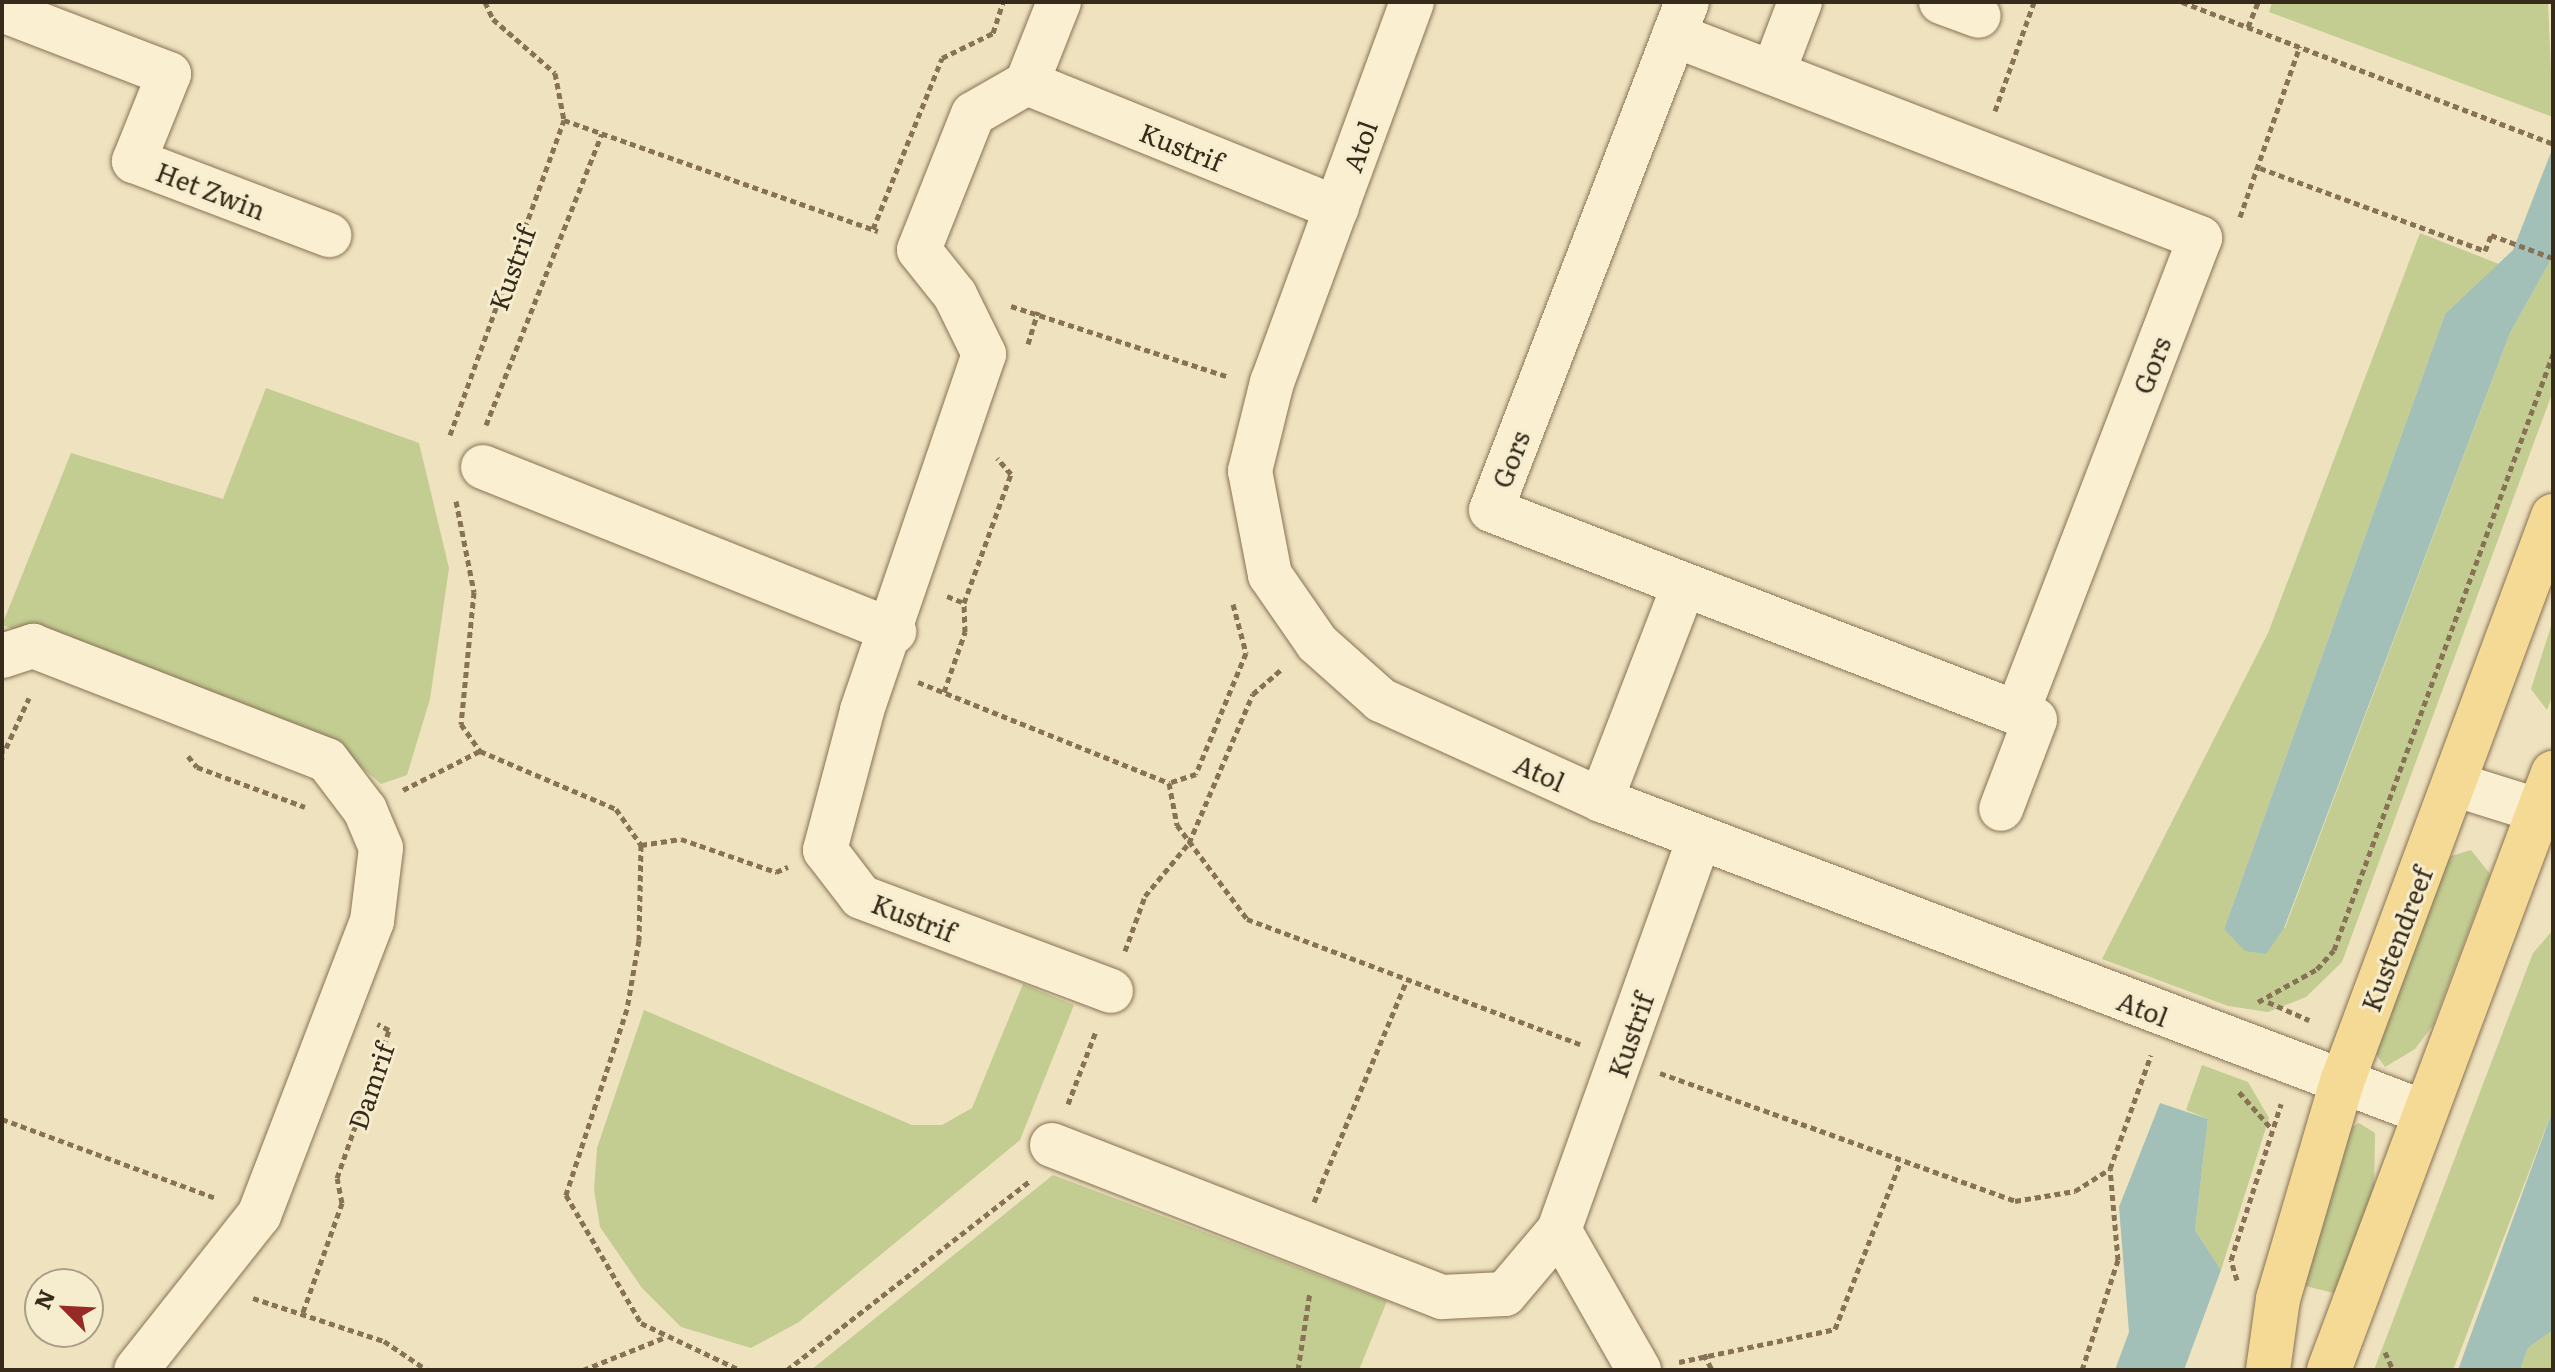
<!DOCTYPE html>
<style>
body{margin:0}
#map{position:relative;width:2555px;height:1372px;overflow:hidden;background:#efe2be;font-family:Literata,serif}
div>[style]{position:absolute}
.green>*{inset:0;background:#c3cd92}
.water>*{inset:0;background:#a2c0b8}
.path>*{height:5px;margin-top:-2.5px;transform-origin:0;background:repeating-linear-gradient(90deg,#877256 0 6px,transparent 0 10px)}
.roads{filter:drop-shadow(0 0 2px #877256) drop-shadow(0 0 2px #877256)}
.minor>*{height:44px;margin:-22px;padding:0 22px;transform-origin:22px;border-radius:22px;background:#faefd1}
.major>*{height:44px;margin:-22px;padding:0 22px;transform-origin:22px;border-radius:22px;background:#f4da94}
span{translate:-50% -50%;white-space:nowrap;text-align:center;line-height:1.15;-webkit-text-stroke:6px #f6ecce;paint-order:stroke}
.street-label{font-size:26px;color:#362a1b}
.frame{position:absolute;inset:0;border:4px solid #362a1b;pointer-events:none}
.north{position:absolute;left:24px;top:1268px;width:80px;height:80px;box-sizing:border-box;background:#f6ecce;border:2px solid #a99e86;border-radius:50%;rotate:294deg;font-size:22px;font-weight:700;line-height:32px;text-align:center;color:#362a1b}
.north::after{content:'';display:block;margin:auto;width:28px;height:36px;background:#982925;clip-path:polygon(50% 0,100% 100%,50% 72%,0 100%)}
</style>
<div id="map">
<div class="green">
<div style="clip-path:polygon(2272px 2px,2548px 2px,2553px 117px,2269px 12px)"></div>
<div style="clip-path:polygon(2420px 233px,2499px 264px,2445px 314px,2224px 929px,2285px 928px,2510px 333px,2553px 256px,2553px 391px,2342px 962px,2306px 997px,2268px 1012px,2228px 1006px,2102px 959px,2268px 633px)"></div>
<div style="clip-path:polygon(266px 388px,419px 443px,449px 568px,430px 699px,407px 775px,381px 784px,337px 746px,2px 625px,71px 453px,223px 499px)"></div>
<div style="clip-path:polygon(2553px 620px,2553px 695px,2547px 710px,2531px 689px)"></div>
<div style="clip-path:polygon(2471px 850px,2490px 874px,2433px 1025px,2415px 1049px,2385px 1067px,2372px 1049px,2437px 880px,2451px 856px)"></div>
<div style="clip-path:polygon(2553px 930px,2553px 1109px,2453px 1370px,2374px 1370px,2533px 953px)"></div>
<div style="clip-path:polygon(1023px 984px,1074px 1005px,1020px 1140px,799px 1322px,751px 1348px,681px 1327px,642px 1288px,600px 1227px,594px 1190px,597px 1148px,644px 1010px,912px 1125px,942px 1125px,972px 1108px)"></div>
<div style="clip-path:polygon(2202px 1065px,2248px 1082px,2269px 1118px,2221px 1270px,2195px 1230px,2208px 1119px,2186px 1110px)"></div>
<div style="clip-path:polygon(2359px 1123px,2375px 1133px,2374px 1198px,2338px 1294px,2297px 1284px,2338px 1135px)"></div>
<div style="clip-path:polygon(1053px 1175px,1387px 1301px,1359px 1370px,811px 1370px)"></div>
<div style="clip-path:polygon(2553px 1330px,2553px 1370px,2520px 1370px,2528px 1348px)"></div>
</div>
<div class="water">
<div style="clip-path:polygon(2553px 147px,2553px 256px,2510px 333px,2284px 928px,2266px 954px,2245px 951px,2224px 929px,2445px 314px,2513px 250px)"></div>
<div style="clip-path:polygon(2160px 1103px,2208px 1119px,2195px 1230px,2221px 1270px,2184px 1370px,2115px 1370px,2129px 1332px,2119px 1207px)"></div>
<div style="clip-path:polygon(2553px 1109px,2553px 1330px,2528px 1348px,2520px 1370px,2458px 1370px)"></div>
</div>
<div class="path">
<div style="left:485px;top:2px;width:19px;rotate:65deg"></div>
<div style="left:493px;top:19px;width:82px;rotate:41.1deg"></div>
<div style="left:555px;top:73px;width:48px;rotate:79.2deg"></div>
<div style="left:2182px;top:2px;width:397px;rotate:20.9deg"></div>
<div style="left:2248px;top:27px;width:27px;rotate:-68deg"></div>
<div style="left:1995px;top:111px;width:116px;rotate:-70.3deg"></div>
<div style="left:564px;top:120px;width:333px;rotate:19.5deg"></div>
<div style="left:2260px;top:168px;width:240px;rotate:20.2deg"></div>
<div style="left:2485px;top:251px;width:17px;rotate:-69deg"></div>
<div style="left:2491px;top:235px;width:66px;rotate:20.4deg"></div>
<div style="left:2240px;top:217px;width:181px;rotate:-70.7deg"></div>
<div style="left:873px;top:229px;width:184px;rotate:-68deg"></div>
<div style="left:942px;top:58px;width:57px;rotate:-26.1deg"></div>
<div style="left:993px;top:33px;width:33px;rotate:-72deg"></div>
<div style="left:1011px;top:306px;width:229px;rotate:18deg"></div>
<div style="left:1028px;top:344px;width:34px;rotate:-73deg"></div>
<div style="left:486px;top:425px;width:313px;rotate:-68.3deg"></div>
<div style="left:450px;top:435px;width:335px;rotate:-70.1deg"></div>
<div style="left:456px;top:501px;width:93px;rotate:78.8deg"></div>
<div style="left:474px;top:592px;width:133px;rotate:95.6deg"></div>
<div style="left:461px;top:724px;width:33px;rotate:55deg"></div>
<div style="left:480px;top:751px;width:148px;rotate:23.1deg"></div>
<div style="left:616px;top:809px;width:44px;rotate:55.2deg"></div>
<div style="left:641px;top:845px;width:95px;rotate:91.2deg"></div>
<div style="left:639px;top:940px;width:70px;rotate:99.9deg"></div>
<div style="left:627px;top:1009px;width:196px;rotate:108.2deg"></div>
<div style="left:566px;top:1195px;width:148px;rotate:59.6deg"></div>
<div style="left:641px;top:1323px;width:110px;rotate:25.4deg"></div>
<div style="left:947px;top:596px;width:18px;rotate:22deg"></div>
<div style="left:1233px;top:604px;width:51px;rotate:75.1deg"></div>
<div style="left:1246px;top:653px;width:131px;rotate:112.5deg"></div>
<div style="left:1196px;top:774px;width:28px;rotate:162deg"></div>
<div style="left:1169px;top:783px;width:43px;rotate:79.2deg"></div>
<div style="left:1177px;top:825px;width:117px;rotate:53.3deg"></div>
<div style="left:1247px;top:919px;width:356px;rotate:20.6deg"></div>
<div style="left:918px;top:682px;width:271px;rotate:21.9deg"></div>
<div style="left:944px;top:692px;width:64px;rotate:-70.7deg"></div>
<div style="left:965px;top:632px;width:29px;rotate:-92deg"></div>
<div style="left:964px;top:603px;width:137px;rotate:-70deg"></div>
<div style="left:1011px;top:474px;width:21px;rotate:-131deg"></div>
<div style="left:2px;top:747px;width:12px;rotate:90deg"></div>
<div style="left:6px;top:748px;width:55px;rotate:-65.3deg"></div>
<div style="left:188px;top:756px;width:14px;rotate:51deg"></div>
<div style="left:197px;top:767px;width:115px;rotate:20.3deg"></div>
<div style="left:403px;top:790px;width:86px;rotate:-26.9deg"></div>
<div style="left:641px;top:845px;width:40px;rotate:-8.5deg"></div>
<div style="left:681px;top:839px;width:101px;rotate:19.2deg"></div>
<div style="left:776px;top:872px;width:13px;rotate:-23deg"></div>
<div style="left:1125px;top:951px;width:59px;rotate:-70deg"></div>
<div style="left:1145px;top:896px;width:69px;rotate:-50.3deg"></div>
<div style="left:1189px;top:843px;width:162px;rotate:-66.8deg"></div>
<div style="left:1253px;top:694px;width:37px;rotate:-41deg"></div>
<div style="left:2258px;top:1002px;width:68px;rotate:-29.2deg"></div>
<div style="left:2317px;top:969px;width:25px;rotate:-48deg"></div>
<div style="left:2334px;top:950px;width:635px;rotate:-69.82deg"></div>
<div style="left:2268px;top:1002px;width:45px;rotate:23.7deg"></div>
<div style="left:1660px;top:1073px;width:377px;rotate:19.8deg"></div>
<div style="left:2015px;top:1201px;width:61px;rotate:-9.5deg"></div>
<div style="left:2075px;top:1191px;width:41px;rotate:-32.2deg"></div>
<div style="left:2239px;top:1092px;width:50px;rotate:48.3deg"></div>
<div style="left:1068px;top:1104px;width:78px;rotate:-69deg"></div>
<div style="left:2px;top:1119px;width:227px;rotate:20.3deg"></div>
<div style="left:1314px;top:1202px;width:238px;rotate:-67.3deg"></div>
<div style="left:2237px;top:1280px;width:21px;rotate:-107deg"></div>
<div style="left:2231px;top:1260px;width:164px;rotate:-72.2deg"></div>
<div style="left:253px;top:1298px;width:138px;rotate:18.2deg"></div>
<div style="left:384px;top:1341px;width:52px;rotate:34deg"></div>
<div style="left:303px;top:1312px;width:116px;rotate:-70.3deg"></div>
<div style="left:342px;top:1203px;width:25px;rotate:-101deg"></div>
<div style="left:337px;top:1178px;width:157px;rotate:-70.6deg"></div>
<div style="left:389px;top:1030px;width:13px;rotate:-153deg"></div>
<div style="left:2385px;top:1352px;width:20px;rotate:66deg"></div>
<div style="left:1704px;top:1354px;width:18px;rotate:63deg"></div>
<div style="left:1679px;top:1362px;width:159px;rotate:-11.9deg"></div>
<div style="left:1835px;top:1329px;width:180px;rotate:-68.6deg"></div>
<div style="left:583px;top:1370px;width:86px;rotate:-21.8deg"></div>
<div style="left:787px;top:1370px;width:308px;rotate:-37.9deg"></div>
<div style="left:1298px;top:1370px;width:79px;rotate:-81.3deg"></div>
<div style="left:2082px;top:1370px;width:116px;rotate:-71.9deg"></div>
<div style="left:2118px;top:1260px;width:91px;rotate:-95deg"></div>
<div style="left:2110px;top:1169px;width:121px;rotate:-70.2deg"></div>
</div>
<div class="roads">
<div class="minor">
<div style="left:1059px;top:2px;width:87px;rotate:111.6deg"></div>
<div style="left:1027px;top:83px;width:62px;rotate:150.1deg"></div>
<div style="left:973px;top:114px;width:146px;rotate:111.7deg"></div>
<div style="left:919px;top:250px;width:58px;rotate:51.3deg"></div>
<div style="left:955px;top:295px;width:66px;rotate:63.8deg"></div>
<div style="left:984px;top:354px;width:377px;rotate:108.9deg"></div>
<div style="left:862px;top:711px;width:144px;rotate:104.9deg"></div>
<div style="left:825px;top:850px;width:59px;rotate:52.5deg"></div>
<div style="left:861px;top:897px;width:267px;rotate:20.6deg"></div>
<div style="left:1412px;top:2px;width:405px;rotate:110.2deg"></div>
<div style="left:1272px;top:382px;width:92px;rotate:103.9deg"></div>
<div style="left:1250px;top:471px;width:106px;rotate:79.1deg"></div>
<div style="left:1270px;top:575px;width:83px;rotate:55.3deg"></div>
<div style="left:1317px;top:643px;width:86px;rotate:41.7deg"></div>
<div style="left:1381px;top:700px;width:242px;rotate:24.4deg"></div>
<div style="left:1601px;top:800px;width:879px;rotate:20.78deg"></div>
<div style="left:1687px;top:2px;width:544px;rotate:111.1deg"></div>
<div style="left:1491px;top:510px;width:564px;rotate:21.1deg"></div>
<div style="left:1941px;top:2px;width:40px;rotate:20.2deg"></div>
<div style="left:2px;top:10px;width:179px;rotate:21deg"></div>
<div style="left:169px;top:74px;width:94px;rotate:111.9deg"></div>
<div style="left:134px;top:161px;width:209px;rotate:20.8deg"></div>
<div style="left:1674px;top:35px;width:564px;rotate:21.1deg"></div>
<div style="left:2200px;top:238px;width:509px;rotate:111.07deg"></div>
<div style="left:2017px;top:713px;width:19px;rotate:21deg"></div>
<div style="left:2035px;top:720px;width:95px;rotate:110.9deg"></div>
<div style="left:1773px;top:73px;width:76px;rotate:-69.2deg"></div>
<div style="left:1027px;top:83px;width:334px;rotate:22deg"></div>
<div style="left:483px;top:467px;width:443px;rotate:21.8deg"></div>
<div style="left:2px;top:656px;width:33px;rotate:-18deg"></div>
<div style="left:33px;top:646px;width:315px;rotate:21.2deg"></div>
<div style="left:327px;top:760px;width:63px;rotate:52.8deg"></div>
<div style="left:365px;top:810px;width:41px;rotate:67.2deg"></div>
<div style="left:381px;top:848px;width:74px;rotate:97deg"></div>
<div style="left:372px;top:921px;width:315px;rotate:111deg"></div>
<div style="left:259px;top:1215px;width:198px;rotate:128.4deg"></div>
<div style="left:2454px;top:784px;width:104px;rotate:17.4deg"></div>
<div style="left:1601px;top:800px;width:230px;rotate:-68.9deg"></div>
<div style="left:1052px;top:1145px;width:419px;rotate:21.3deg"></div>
<div style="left:1442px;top:1297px;width:63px;rotate:-2.7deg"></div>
<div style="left:1505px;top:1294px;width:84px;rotate:-49.8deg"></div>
<div style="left:1639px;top:1370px;width:161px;rotate:-119.7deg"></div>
<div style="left:1559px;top:1230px;width:415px;rotate:-70.3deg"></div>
</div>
<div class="major">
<div style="left:2268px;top:1370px;width:72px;rotate:-82deg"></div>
<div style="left:2278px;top:1299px;width:226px;rotate:-73.6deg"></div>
<div style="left:2342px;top:1082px;width:604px;rotate:-69.55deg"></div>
<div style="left:2329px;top:1370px;width:638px;rotate:-69.43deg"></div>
</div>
</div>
<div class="street-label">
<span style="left:1182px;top:146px;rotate:22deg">Kustrif</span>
<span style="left:1359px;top:146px;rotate:-70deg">Atol</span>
<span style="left:211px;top:190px;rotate:21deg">Het Zwin</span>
<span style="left:511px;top:268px;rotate:-70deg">Kustrif</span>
<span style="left:2151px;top:365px;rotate:-69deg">Gors</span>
<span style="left:1510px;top:459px;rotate:-69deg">Gors</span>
<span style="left:1540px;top:772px;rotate:24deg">Atol</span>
<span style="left:914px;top:917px;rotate:21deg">Kustrif</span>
<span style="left:2396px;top:939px;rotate:-69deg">Kustendreef</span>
<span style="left:2143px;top:1008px;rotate:21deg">Atol</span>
<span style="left:1630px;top:1035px;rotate:-71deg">Kustrif</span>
<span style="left:370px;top:1086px;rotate:-71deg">Damrif</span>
</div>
<div class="frame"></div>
<div class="north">N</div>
</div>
